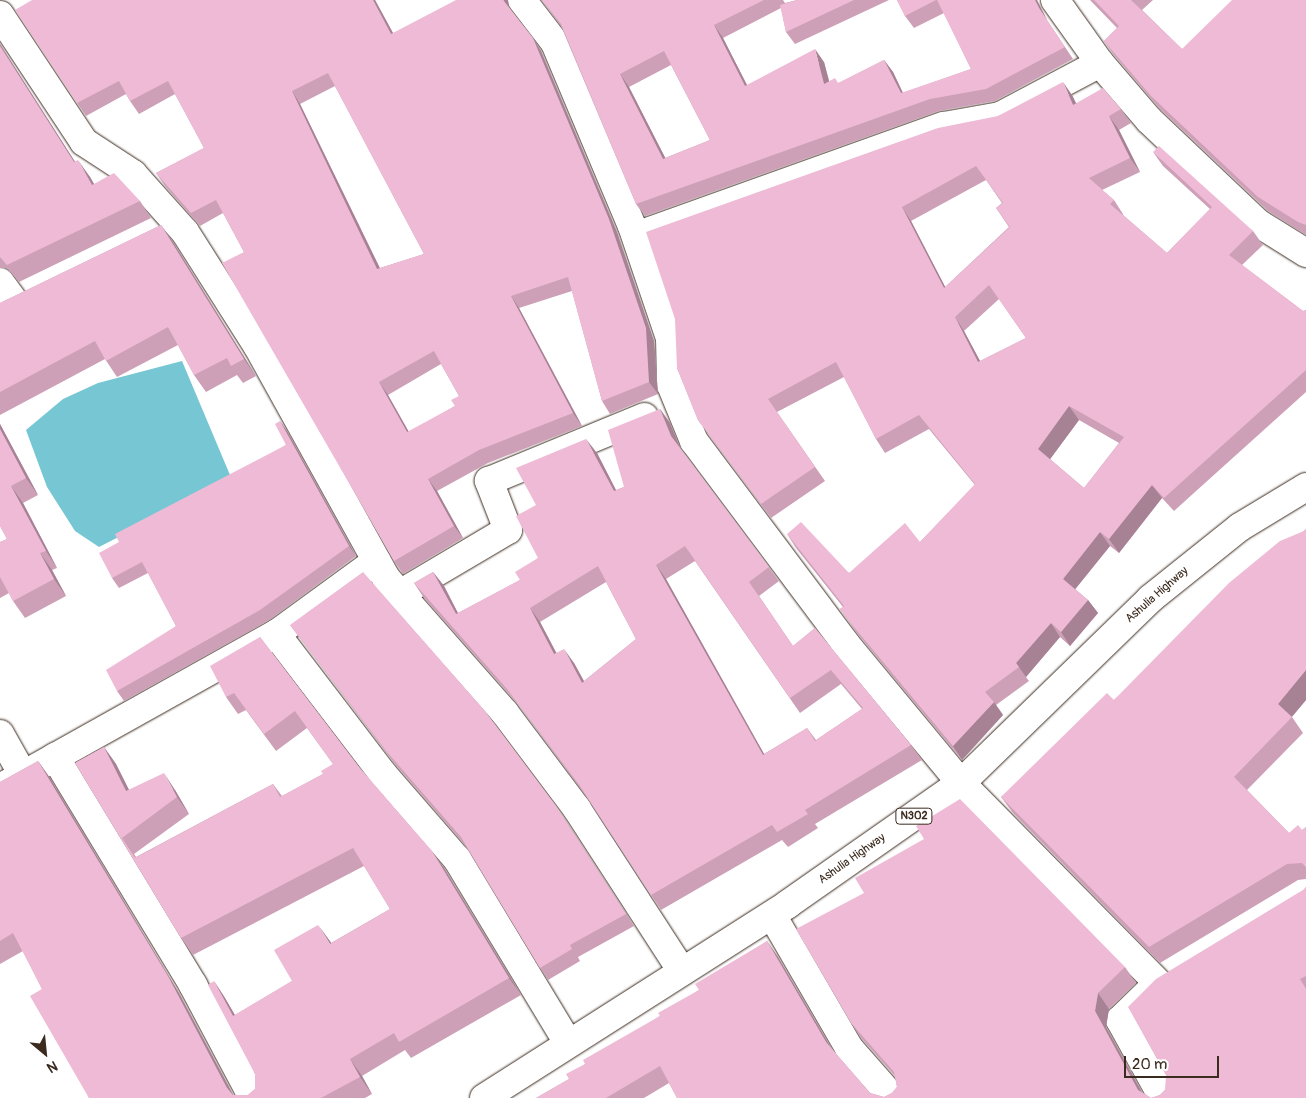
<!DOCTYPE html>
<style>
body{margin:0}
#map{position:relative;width:1306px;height:1098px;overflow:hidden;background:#fff;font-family:Pangolin,sans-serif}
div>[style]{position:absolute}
.water>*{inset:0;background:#77c6d3}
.roads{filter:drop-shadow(0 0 1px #3b2a1e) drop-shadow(0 0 1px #3b2a1e)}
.minor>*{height:28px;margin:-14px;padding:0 14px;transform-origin:14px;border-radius:14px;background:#fff}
.highway>*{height:28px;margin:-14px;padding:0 14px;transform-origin:14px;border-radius:14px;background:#fff}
.wall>*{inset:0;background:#cda0b7}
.shaded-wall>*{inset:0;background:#a78295}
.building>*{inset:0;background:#eebad5}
span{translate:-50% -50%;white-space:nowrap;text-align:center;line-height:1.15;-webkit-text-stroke:4.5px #fff;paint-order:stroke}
.shield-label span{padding:1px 4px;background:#fff;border:1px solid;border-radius:4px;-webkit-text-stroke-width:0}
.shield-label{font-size:11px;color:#3b2a1e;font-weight:700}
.street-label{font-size:12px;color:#3b2a1e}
.north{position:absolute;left:20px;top:1028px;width:50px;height:50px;-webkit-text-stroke:4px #fff;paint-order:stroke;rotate:152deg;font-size:14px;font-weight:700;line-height:20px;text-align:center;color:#3b2a1e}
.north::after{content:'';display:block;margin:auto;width:18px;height:22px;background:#3b2a1e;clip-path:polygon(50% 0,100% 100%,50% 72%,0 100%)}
.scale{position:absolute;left:1124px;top:1056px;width:95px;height:22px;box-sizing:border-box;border:2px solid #3b2a1e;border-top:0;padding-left:6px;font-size:15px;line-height:18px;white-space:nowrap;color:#3b2a1e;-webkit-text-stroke:4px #fff;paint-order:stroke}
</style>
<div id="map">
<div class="water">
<div style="clip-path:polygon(182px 361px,230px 475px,193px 499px,99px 547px,75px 531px,47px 487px,26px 430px,63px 399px,98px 383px)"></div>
</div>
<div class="roads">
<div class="minor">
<div style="left:522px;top:0;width:54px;rotate:52.5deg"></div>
<div style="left:555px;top:43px;width:199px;rotate:67.2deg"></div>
<div style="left:632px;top:226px;width:118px;rotate:71.3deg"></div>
<div style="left:670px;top:338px;width:47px;rotate:88.8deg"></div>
<div style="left:671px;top:385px;width:61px;rotate:67.7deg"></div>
<div style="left:694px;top:441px;width:252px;rotate:53.2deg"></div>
<div style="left:845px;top:643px;width:182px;rotate:50.4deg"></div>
<div style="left:961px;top:783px;width:281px;rotate:45.4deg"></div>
<div style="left:1158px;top:983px;width:53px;rotate:135.8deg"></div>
<div style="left:1120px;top:1020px;width:89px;rotate:61.1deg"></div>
<div style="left:1055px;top:0;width:77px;rotate:54.5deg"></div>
<div style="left:1100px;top:63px;width:75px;rotate:49.3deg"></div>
<div style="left:1149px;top:120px;width:150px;rotate:43.4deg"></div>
<div style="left:1258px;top:223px;width:57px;rotate:32deg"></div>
<div style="left:0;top:15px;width:152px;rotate:56.5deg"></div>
<div style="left:84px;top:142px;width:59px;rotate:33.1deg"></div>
<div style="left:133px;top:174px;width:78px;rotate:48.1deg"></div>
<div style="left:185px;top:232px;width:136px;rotate:57.6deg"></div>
<div style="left:258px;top:347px;width:264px;rotate:61deg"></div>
<div style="left:386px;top:578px;width:180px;rotate:48.6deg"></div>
<div style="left:505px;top:713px;width:120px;rotate:53.1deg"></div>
<div style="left:577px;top:809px;width:193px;rotate:57.1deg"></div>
<div style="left:636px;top:236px;width:327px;rotate:-19.7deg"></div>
<div style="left:944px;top:126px;width:57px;rotate:-10.1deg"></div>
<div style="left:1000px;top:116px;width:113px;rotate:-27.9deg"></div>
<div style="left:0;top:282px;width:24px;rotate:54deg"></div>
<div style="left:403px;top:592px;width:122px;rotate:-30.6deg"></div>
<div style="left:508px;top:530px;width:53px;rotate:-111.2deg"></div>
<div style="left:489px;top:481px;width:168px;rotate:-22.4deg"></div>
<div style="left:276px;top:634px;width:176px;rotate:52.6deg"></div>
<div style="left:383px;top:774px;width:113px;rotate:49deg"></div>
<div style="left:457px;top:859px;width:215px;rotate:58.9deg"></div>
<div style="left:0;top:734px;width:47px;rotate:60.7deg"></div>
<div style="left:55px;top:757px;width:267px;rotate:58.8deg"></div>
<div style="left:193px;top:985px;width:128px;rotate:62deg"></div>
<div style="left:0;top:788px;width:316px;rotate:-29.2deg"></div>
<div style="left:276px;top:634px;width:124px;rotate:-36.1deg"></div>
<div style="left:772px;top:915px;width:154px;rotate:59.9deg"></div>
<div style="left:849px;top:1048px;width:67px;rotate:48.7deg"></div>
</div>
<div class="highway">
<div style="left:484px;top:1098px;width:361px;rotate:-32.5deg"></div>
<div style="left:788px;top:904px;width:211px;rotate:-35deg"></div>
<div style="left:961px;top:783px;width:264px;rotate:-44.2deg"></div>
<div style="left:1150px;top:599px;width:115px;rotate:-38.7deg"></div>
<div style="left:1240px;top:527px;width:77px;rotate:-31.2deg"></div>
</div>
</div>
<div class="wall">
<div style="clip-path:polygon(evenodd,32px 0,375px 0,393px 33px,509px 8px,541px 51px,617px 232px,654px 341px,658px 394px,610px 414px,602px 401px,572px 291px,519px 308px,582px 426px,488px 463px,437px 491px,463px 538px,403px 574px,394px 561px,244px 252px,223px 213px,200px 226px,165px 186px,156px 173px,204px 148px,175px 94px,139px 114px,130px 101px,126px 94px,86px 116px,77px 103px,32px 0,335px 86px,424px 254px,380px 268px,300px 104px,335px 86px,32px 0,441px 364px,459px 396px,455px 406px,409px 432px,388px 395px,441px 364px)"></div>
<div style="clip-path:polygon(evenodd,542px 0,783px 0,785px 3px,797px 0,889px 0,795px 44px,786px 32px,781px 8px,723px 38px,747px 85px,824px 62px,829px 81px,839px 83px,884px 60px,893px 72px,903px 93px,971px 69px,944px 13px,914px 28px,905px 16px,897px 0,1037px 0,1047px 20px,1073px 59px,995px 101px,939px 111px,645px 216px,636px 204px,561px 26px,542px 0,671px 65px,710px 140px,665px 158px,629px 87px,671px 65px)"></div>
<div style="clip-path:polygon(1090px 0,1153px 0,1142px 10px,1182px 49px,1306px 0,1306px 235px,1268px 211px,1160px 109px,1114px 55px,1104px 41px,1117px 28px)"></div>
<div style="clip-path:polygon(0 44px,75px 162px,90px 177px,94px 184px,140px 201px,151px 218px,19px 282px,7px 268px,0 268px)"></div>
<div style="clip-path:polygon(evenodd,1072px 95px,1076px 103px,1121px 109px,1131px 123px,1119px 130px,1140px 172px,1102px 190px,1114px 200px,1123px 214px,1123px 215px,1167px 253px,1210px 209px,1163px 166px,1153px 152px,1253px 231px,1263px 245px,1242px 265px,1303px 311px,1306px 310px,1306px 392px,1174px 511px,1162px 498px,1119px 553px,1110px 546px,1075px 589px,1088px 600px,1098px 613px,1070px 646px,1060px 637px,1026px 677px,1029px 681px,996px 705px,1003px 715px,962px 760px,857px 633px,840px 609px,843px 607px,796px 548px,787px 534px,849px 573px,920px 542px,975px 485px,929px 429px,885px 453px,876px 439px,844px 377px,777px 412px,825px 481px,771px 518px,698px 420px,677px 368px,998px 116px,1072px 95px,986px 180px,1002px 203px,996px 208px,1009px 227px,945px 287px,911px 221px,986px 180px,1072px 95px,999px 299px,1026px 338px,980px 361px,964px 331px,999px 299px,1072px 95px,1079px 420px,1119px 443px,1084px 488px,1050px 459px,1079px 420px)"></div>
<div style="clip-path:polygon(161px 225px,173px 242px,256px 376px,243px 383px,237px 375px,206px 392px,194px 375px,178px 345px,117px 377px,105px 359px,0 415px,0 303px)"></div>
<div style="clip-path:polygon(evenodd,660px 409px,670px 423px,680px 448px,779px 581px,759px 596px,793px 646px,815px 628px,911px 745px,922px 760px,815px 824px,818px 828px,788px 847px,782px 840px,661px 910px,584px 793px,518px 704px,424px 598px,414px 583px,433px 572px,444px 586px,458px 613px,520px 580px,538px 558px,536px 505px,597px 453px,616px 490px,624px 487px,660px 409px,695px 561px,800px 713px,841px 684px,862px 709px,816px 740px,807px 728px,764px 754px,666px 579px,695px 561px,660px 409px,606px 582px,636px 639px,584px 681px,574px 663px,556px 653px,540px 622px,606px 582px)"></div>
<div style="clip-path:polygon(280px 421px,287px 431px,356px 556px,268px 621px,124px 701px,117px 691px,176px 626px,148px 573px,119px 588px,112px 578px,119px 542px,286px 445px)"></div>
<div style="clip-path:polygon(0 424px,38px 495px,23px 503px,57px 568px,52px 570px,66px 596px,25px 618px,13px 601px,9px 593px,0 598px,0 542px,7px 539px,0 526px)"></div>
<div style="clip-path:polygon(1306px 529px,1306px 700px,1292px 717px,1303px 733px,1247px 790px,1289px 833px,1302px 830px,1306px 827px,1306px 879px,1298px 880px,1160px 963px,1013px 813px,1001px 797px,1114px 700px)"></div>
<div style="clip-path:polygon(290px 625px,564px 818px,634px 926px,578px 957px,580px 961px,548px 980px,540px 968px,465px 845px,395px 764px)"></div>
<div style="clip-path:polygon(260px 637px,359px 767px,444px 868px,521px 995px,411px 1058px,405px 1050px,362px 1076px,372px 1094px,365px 1098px,89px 1098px,42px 989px,23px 951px,0 964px,0 782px,38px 761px,50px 778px,179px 993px,233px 1095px,248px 1095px,255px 1089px,255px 1074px,214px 981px,225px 998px,235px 1015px,292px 981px,331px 943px,390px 909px,364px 866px,193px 955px,181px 938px,75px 763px,104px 747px,116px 764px,129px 790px,175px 790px,189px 814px,134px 854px,136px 857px,273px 784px,282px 796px,323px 774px,333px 764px,307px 728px,276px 751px,246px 710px,238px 714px,226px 697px)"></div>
<div style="clip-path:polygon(1306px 887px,1306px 1098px,677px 1098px,669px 1083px,644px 1098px,536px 1098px,569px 1079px,585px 1064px,660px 1016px,699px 990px,767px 941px,778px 957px,832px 1049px,870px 1093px,884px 1097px,892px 1093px,897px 1087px,895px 1076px,862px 1039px,851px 1023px,1125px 967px,1136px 983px,1109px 1009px,1106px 1027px,1142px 1092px,1151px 1098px,1160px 1095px,1165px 1090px)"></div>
</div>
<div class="shaded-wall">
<div style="clip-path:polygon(373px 0,375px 0,400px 46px,391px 34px)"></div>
<div style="clip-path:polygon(503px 0,508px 0,509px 9px)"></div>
<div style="clip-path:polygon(1035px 0,1037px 0,1047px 20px,1073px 59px,1039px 8px)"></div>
<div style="clip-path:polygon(714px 25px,723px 38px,754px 99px,745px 86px)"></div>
<div style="clip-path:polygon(533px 38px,541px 51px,617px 232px,654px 341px,658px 394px,649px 382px)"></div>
<div style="clip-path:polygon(0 44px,86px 179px,74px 162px,0 46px)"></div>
<div style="clip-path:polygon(815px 49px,824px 62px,833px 96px,824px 84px)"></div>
<div style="clip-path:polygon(884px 60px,893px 72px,909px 106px,901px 93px)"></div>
<div style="clip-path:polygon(620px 74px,629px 87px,672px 171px,663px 159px)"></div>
<div style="clip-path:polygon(1063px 82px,1072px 95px,1083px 118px,1073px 105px)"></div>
<div style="clip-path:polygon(292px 91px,300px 104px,386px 281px,377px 269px)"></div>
<div style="clip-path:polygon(1109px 116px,1119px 130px,1140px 172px,1130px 158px)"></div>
<div style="clip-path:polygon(78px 160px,90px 177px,104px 202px,92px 185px)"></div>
<div style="clip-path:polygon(902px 207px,911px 221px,953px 302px,944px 288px)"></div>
<div style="clip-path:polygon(161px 225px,173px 242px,256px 376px,244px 359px)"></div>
<div style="clip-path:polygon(511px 296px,519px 308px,582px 426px,573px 413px)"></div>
<div style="clip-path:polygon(955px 317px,964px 331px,988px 376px,978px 362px)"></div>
<div style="clip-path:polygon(379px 382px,388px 395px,416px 445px,407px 432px)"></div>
<div style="clip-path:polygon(1069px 406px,1079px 420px,1048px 462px,1038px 449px)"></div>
<div style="clip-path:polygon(660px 409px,670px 423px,681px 450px,671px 436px)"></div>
<div style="clip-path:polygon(280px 421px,287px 431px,356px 556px,349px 546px)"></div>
<div style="clip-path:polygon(0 424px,38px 495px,26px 478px,0 429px)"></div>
<div style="clip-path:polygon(586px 439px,597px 453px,624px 506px,614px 491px)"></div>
<div style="clip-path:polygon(428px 479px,437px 491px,463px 538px,454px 526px)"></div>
<div style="clip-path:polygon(1152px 485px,1162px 498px,1119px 553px,1109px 539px)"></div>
<div style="clip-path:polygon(11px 486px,23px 503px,57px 568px,46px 551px)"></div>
<div style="clip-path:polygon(1100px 532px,1110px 546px,1073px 592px,1063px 579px)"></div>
<div style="clip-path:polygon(40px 553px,52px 570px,66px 596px,54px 579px)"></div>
<div style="clip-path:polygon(656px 565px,666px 579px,773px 770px,763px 755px)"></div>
<div style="clip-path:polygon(433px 572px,444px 586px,466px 629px,456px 614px)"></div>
<div style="clip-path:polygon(1088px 600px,1098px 613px,1070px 646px,1061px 632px)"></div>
<div style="clip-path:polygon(530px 608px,540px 622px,565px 669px,554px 654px)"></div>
<div style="clip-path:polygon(1051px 623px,1060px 637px,1026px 677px,1016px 663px)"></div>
<div style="clip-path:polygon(564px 649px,574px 663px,593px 698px,582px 683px)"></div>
<div style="clip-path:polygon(1306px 670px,1306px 700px,1289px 720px,1278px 704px)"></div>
<div style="clip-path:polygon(994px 702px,1003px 715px,962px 760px,953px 746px)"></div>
<div style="clip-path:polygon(104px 747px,116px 764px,138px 808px,126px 791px)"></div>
<div style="clip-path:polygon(38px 761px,50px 778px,179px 993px,235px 1098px,227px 1088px)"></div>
<div style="clip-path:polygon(164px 773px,175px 790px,189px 814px,177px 797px)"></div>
<div style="clip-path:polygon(556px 806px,564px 818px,634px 926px,626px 914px)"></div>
<div style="clip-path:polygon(432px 851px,444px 868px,521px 995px,509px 978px)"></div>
<div style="clip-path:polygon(318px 925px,330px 941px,342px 961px,330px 944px)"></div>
<div style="clip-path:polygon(767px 941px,778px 957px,837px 1058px,826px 1042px)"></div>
<div style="clip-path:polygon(214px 981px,225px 998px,245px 1033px,233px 1016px)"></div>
<div style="clip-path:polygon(1098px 993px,1109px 1009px,1106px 1027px,1145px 1098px,1138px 1090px,1095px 1011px)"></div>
<div style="clip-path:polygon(350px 1059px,362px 1076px,372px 1094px,360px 1077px)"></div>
</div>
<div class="building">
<div style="clip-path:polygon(evenodd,32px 0,373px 0,391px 34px,456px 0,503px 0,533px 38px,609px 219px,646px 328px,649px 382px,602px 401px,568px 277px,511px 296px,573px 413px,479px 450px,428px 479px,454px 526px,394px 561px,222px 263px,244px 252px,216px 200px,191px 213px,156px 173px,204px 148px,168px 81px,130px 101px,119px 81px,77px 103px,15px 10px,32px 0,328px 73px,424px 254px,377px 269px,292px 91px,328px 73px,32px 0,434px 351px,459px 396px,451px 400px,455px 406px,407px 432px,379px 382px,434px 351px)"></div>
<div style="clip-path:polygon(evenodd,542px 0,764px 0,714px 25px,745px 86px,815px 49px,824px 84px,835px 78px,838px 83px,884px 60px,901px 93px,971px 69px,937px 0,1035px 0,1039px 8px,1065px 47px,986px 89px,930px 99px,636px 204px,561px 24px,542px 0,664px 51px,710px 140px,663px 159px,620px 74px,664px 51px)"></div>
<div style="clip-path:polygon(797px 0,854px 0,786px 32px,780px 5px)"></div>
<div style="clip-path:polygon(897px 0,936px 0,905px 16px)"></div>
<div style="clip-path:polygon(1094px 0,1131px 0,1182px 49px,1232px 0,1306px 0,1306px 225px,1298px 222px,1258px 197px,1151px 96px,1104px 41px,1119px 26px)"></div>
<div style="clip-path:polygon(0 46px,74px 162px,78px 160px,92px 185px,114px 173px,140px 201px,7px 265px,0 257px)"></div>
<div style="clip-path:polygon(evenodd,1063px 82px,1073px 105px,1103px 88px,1121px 109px,1109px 116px,1130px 158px,1089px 178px,1114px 200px,1110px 204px,1167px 253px,1212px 207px,1153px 152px,1159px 146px,1253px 231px,1229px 255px,1303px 311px,1306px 310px,1306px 370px,1164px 498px,1152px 485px,1109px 539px,1100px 532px,1063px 579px,1088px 600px,1061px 632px,1051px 623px,1016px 663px,1019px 667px,985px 692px,994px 702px,953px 746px,848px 620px,840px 609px,844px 606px,787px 534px,801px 522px,849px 573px,905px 523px,920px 542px,975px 484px,919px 415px,876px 439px,836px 362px,768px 399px,815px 467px,761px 504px,698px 420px,677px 368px,675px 319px,646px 232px,938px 128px,998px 116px,1063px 82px,976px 166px,1003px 203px,996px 208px,1010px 227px,944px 288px,902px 207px,976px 166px,1063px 82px,989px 285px,1026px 338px,978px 362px,955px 317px,989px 285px,1063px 82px,1069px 406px,1124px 437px,1084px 488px,1038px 449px,1069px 406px)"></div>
<div style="clip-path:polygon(161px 225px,244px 359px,231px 366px,227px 358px,194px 375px,168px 327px,106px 361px,95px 341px,0 392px,0 303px)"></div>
<div style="clip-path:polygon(evenodd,660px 409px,671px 436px,769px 567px,749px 582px,793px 646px,815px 628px,911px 745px,805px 810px,808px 814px,777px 832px,772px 825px,651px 895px,580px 786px,507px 689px,414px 583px,433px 572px,456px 614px,520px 580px,515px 572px,538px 558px,516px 516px,536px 505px,516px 468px,586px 439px,614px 491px,624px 487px,608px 430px,660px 409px,685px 546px,790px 698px,831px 670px,863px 708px,815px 741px,807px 728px,763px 755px,656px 565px,685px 546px,660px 409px,598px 566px,636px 639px,582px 683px,564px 649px,554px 654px,530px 608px,598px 566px)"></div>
<div style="clip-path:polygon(280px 421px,349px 546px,260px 610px,117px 691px,106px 670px,176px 626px,142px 562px,112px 578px,99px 553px,119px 542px,115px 534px,286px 445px,275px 424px)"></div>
<div style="clip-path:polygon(0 429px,26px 478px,11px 486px,46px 551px,40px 553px,54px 579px,13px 601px,0 577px,0 542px,7px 539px,0 526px)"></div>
<div style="clip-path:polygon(1306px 529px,1306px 670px,1278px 704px,1292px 717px,1234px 777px,1289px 833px,1298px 825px,1302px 830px,1306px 827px,1306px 867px,1302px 863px,1287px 864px,1149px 947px,1001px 797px,1107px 693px,1114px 700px,1229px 583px,1280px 541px,1304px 531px)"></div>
<div style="clip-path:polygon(363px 572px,485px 711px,556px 806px,626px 914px,570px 945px,572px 949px,540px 968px,461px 837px,387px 752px,290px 625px)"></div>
<div style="clip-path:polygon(260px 637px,359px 767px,432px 851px,509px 978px,399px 1042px,394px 1033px,350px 1059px,360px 1077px,321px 1098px,89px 1098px,30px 996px,42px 989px,13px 933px,0 941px,0 782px,38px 761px,168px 976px,227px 1088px,233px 1095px,248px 1095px,255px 1089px,255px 1074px,208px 985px,214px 981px,233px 1016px,292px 981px,274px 950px,318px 925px,330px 944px,390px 909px,353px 848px,181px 938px,75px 763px,104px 747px,126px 791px,164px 773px,177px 797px,122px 838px,135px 858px,273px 784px,280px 797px,323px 774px,321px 771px,333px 764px,295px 711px,264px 734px,234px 693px,226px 697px,210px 666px)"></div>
<div style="clip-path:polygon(960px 799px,1125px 967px,1098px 993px,1095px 1011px,1138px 1090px,1151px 1098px,1160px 1095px,1165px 1090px,1166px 1075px,1128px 1007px,1156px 979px,1303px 890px,1306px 887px,1306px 976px,1300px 979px,1306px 989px,1306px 1098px,677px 1098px,660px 1066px,606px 1098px,536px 1098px,569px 1079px,566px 1074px,585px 1064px,583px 1060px,660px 1016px,658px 1013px,699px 990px,695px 984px,767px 941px,826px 1042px,870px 1093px,884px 1097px,892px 1093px,897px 1087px,894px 1072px,851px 1023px,796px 929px,864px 893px,855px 878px,924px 839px,916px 826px)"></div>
</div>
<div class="shield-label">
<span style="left:914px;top:816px">N302</span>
</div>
<div class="street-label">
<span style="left:1157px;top:595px;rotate:-41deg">Ashulia Highway</span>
<span style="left:852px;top:859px;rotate:-35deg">Ashulia Highway</span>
</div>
<div class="north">N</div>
<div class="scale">20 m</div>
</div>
